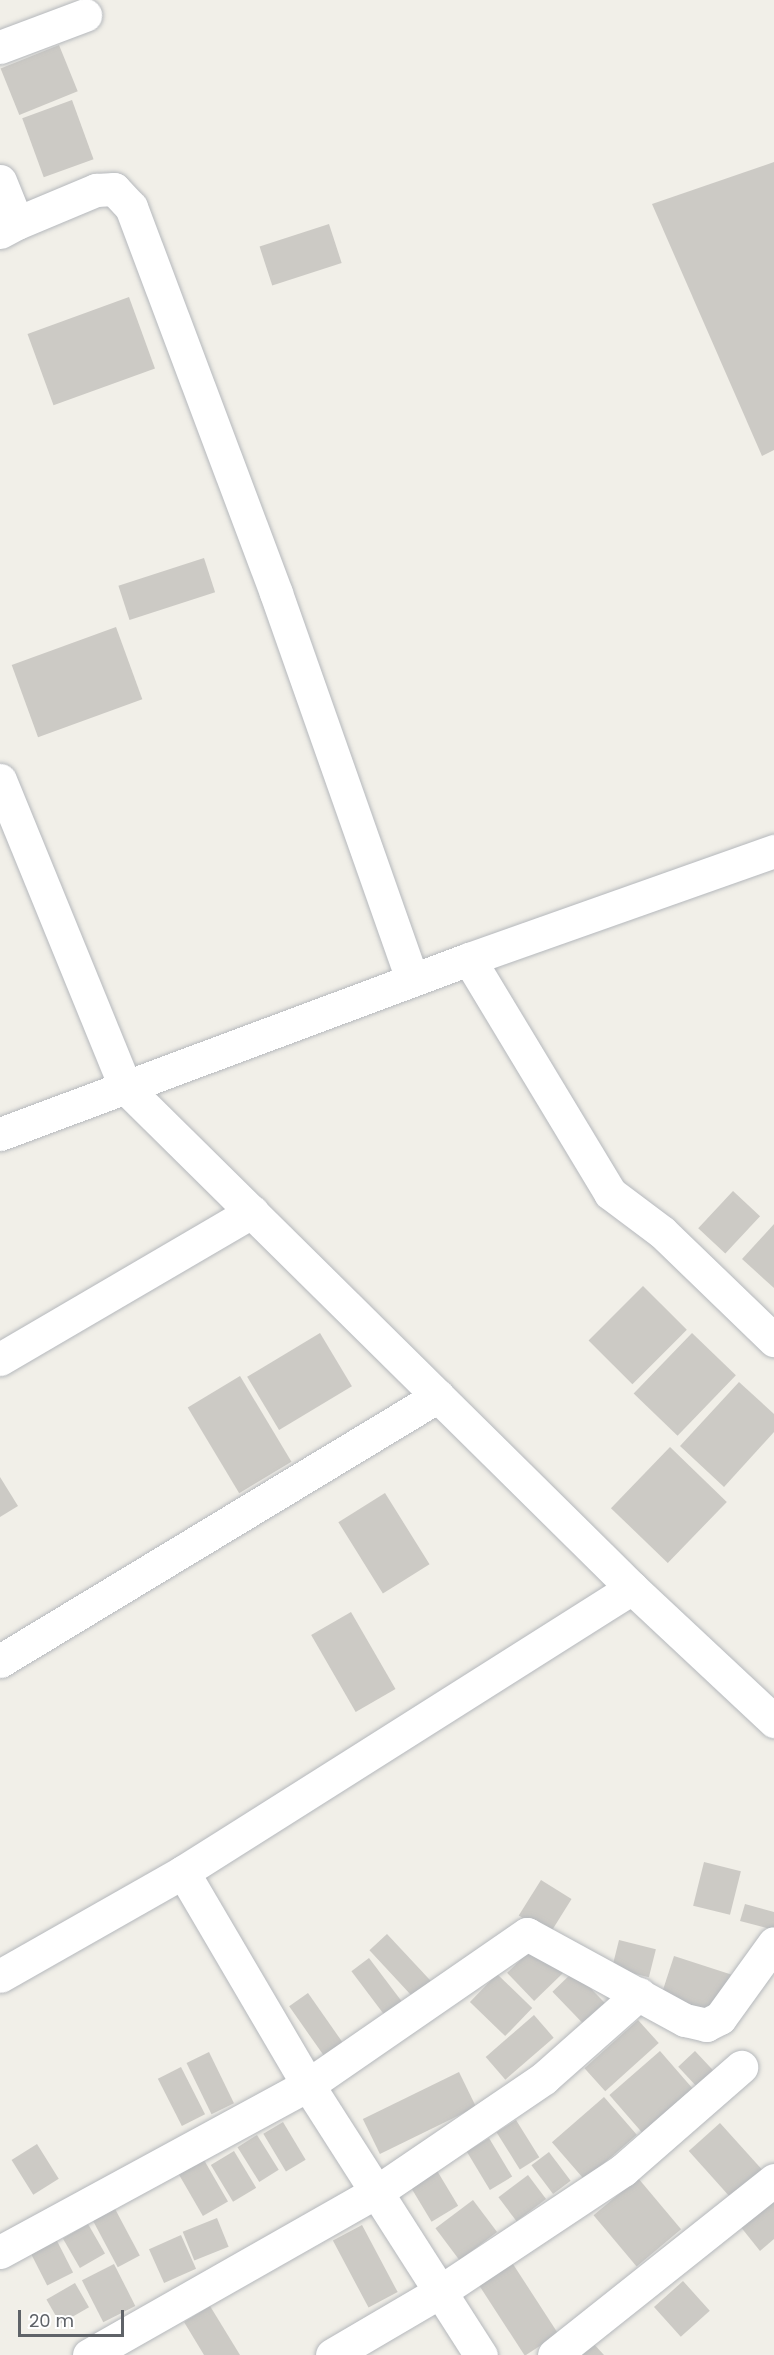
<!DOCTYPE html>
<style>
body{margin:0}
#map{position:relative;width:774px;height:2355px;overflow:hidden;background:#f1efe8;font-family:Poppins,sans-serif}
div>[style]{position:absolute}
.building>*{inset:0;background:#cccac5;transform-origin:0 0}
.roads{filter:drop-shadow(0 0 2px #b5b8bc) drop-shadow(0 0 2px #b5b8bc)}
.minor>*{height:33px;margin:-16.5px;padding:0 16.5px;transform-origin:16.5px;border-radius:16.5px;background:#fff}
span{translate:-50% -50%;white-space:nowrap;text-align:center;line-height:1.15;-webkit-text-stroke:4.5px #fff;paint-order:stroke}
.scale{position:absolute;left:18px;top:2310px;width:106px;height:27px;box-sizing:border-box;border:3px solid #5f6368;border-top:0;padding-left:8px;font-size:18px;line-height:21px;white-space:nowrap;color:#5f6368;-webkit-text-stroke:4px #fff;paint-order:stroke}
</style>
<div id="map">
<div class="building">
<div style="left:59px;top:45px;width:50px;height:63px;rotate:68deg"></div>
<div style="left:72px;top:100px;width:63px;height:53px;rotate:70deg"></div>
<div style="clip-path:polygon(774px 162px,774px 450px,762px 456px,652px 204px)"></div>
<div style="left:329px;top:224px;width:41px;height:73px;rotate:72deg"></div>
<div style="left:129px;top:297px;width:76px;height:108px;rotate:70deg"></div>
<div style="left:204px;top:558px;width:36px;height:90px;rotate:72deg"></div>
<div style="left:116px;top:627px;width:77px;height:111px;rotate:70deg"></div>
<div style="left:733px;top:1191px;width:37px;height:51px;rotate:43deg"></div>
<div style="clip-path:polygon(774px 1224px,774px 1288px,742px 1259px)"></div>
<div style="left:643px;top:1286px;width:62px;height:77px;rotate:45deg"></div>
<div style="left:320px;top:1333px;width:62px;height:85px;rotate:59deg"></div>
<div style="left:692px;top:1333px;width:61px;height:84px;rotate:44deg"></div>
<div style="left:240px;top:1376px;width:100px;height:61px;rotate:59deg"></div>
<div style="clip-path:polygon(739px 1382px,774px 1414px,774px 1432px,724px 1487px,680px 1446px)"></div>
<div style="left:670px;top:1447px;width:79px;height:85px;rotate:44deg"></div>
<div style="clip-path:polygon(0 1477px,18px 1506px,0 1517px)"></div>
<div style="left:385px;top:1493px;width:84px;height:55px;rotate:58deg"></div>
<div style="left:351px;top:1612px;width:89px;height:46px;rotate:60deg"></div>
<div style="left:704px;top:1862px;width:38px;height:45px;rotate:14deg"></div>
<div style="left:541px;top:1880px;width:36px;height:42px;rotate:32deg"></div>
<div style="clip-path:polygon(745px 1904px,774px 1912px,774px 1930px,740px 1921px)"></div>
<div style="left:387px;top:1934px;width:64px;height:24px;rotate:47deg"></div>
<div style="left:619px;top:1940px;width:38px;height:29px;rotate:14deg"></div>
<div style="left:538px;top:1943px;width:39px;height:43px;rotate:46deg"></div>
<div style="left:674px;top:1956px;width:60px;height:45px;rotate:18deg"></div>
<div style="left:369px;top:1958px;width:58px;height:22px;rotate:53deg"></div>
<div style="left:574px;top:1971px;width:50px;height:30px;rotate:46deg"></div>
<div style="left:497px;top:1974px;width:49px;height:39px;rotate:44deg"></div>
<div style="left:308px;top:1993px;width:64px;height:23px;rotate:55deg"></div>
<div style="left:534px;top:2015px;width:30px;height:64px;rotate:49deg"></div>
<div style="left:638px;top:2020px;width:31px;height:72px;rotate:48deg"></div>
<div style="left:660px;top:2051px;width:50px;height:67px;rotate:49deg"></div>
<div style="left:695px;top:2051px;width:34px;height:23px;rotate:47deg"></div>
<div style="left:209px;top:2052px;width:57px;height:25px;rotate:64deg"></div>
<div style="left:181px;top:2067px;width:53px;height:26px;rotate:63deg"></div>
<div style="left:459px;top:2072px;width:39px;height:107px;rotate:64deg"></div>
<div style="left:604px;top:2097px;width:50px;height:69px;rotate:49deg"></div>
<div style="left:516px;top:2120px;width:44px;height:23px;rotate:58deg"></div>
<div style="left:283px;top:2122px;width:44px;height:23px;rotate:59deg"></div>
<div style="left:720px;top:2123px;width:63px;height:42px;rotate:48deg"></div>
<div style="left:257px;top:2135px;width:41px;height:23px;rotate:58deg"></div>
<div style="left:489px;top:2138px;width:45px;height:26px;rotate:59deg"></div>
<div style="left:37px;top:2144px;width:41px;height:30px;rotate:58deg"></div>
<div style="left:234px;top:2151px;width:43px;height:27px;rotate:59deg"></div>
<div style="left:549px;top:2152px;width:36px;height:22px;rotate:53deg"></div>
<div style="left:204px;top:2160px;width:48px;height:29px;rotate:60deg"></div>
<div style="left:436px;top:2169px;width:43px;height:31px;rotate:59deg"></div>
<div style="left:528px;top:2175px;width:30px;height:37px;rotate:53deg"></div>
<div style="left:638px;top:2178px;width:67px;height:58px;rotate:50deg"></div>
<div style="clip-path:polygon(774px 2197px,774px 2239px,760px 2251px,740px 2226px)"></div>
<div style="left:473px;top:2200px;width:40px;height:47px;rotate:53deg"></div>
<div style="left:114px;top:2207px;width:55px;height:25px;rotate:62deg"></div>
<div style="left:217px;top:2218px;width:31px;height:37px;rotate:68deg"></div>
<div style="left:88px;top:2224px;width:34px;height:29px;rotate:60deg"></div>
<div style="left:362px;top:2225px;width:76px;height:33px;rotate:62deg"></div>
<div style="left:54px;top:2235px;width:42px;height:29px;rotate:63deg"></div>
<div style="left:181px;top:2235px;width:37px;height:35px;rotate:66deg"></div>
<div style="left:511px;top:2261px;width:87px;height:40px;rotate:57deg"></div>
<div style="left:114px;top:2264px;width:47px;height:36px;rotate:63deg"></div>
<div style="left:683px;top:2281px;width:40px;height:39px;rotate:48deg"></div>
<div style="left:75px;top:2283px;width:28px;height:33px;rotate:60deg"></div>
<div style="clip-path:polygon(210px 2306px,240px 2355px,204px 2355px,184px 2322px)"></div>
<div style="clip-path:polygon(592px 2342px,604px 2355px,577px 2355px)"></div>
</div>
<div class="roads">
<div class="minor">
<div style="left:0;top:47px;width:91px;rotate:-20.6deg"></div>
<div style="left:0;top:181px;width:45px;rotate:68deg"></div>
<div style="left:17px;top:223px;width:19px;rotate:152deg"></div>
<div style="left:17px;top:223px;width:86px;rotate:-22.7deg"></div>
<div style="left:96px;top:190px;width:18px;rotate:-3deg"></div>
<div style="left:114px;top:189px;width:25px;rotate:47deg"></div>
<div style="left:131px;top:207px;width:412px;rotate:69.4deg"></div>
<div style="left:276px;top:593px;width:410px;rotate:70.6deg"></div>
<div style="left:0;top:780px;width:333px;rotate:67.8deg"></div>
<div style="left:126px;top:1088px;width:711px;rotate:44.66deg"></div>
<div style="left:632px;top:1588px;width:531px;rotate:147.69deg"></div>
<div style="left:183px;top:1872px;width:210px;rotate:150.4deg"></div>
<div style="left:469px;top:959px;width:273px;rotate:58.9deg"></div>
<div style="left:610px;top:1193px;width:65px;rotate:36.9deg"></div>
<div style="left:662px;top:1232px;width:156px;rotate:44deg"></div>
<div style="left:0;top:1134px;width:501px;rotate:-20.46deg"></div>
<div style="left:469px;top:959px;width:324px;rotate:-19.5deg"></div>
<div style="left:0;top:1359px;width:292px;rotate:-30.3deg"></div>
<div style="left:632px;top:1588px;width:195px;rotate:43.1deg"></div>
<div style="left:0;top:1661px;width:512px;rotate:-31.17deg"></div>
<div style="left:183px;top:1872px;width:247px;rotate:59.6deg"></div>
<div style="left:308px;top:2085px;width:321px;rotate:57.4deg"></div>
<div style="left:0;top:2252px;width:350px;rotate:-28.5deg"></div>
<div style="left:308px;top:2085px;width:266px;rotate:-34.6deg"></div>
<div style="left:527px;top:1934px;width:180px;rotate:28.6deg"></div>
<div style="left:685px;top:2020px;width:22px;rotate:13deg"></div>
<div style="left:706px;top:2025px;width:16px;rotate:-27deg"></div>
<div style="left:720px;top:2018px;width:92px;rotate:-54.2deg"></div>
<div style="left:89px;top:2355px;width:332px;rotate:-29.6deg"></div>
<div style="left:378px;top:2191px;width:201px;rotate:-34.2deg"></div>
<div style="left:544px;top:2078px;width:127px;rotate:-41.5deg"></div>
<div style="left:332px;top:2355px;width:126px;rotate:-30.4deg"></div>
<div style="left:441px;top:2291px;width:219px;rotate:-33.6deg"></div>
<div style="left:623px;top:2170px;width:157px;rotate:-41.1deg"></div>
<div style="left:554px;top:2355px;width:281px;rotate:-38.5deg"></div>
</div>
</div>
<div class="scale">20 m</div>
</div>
